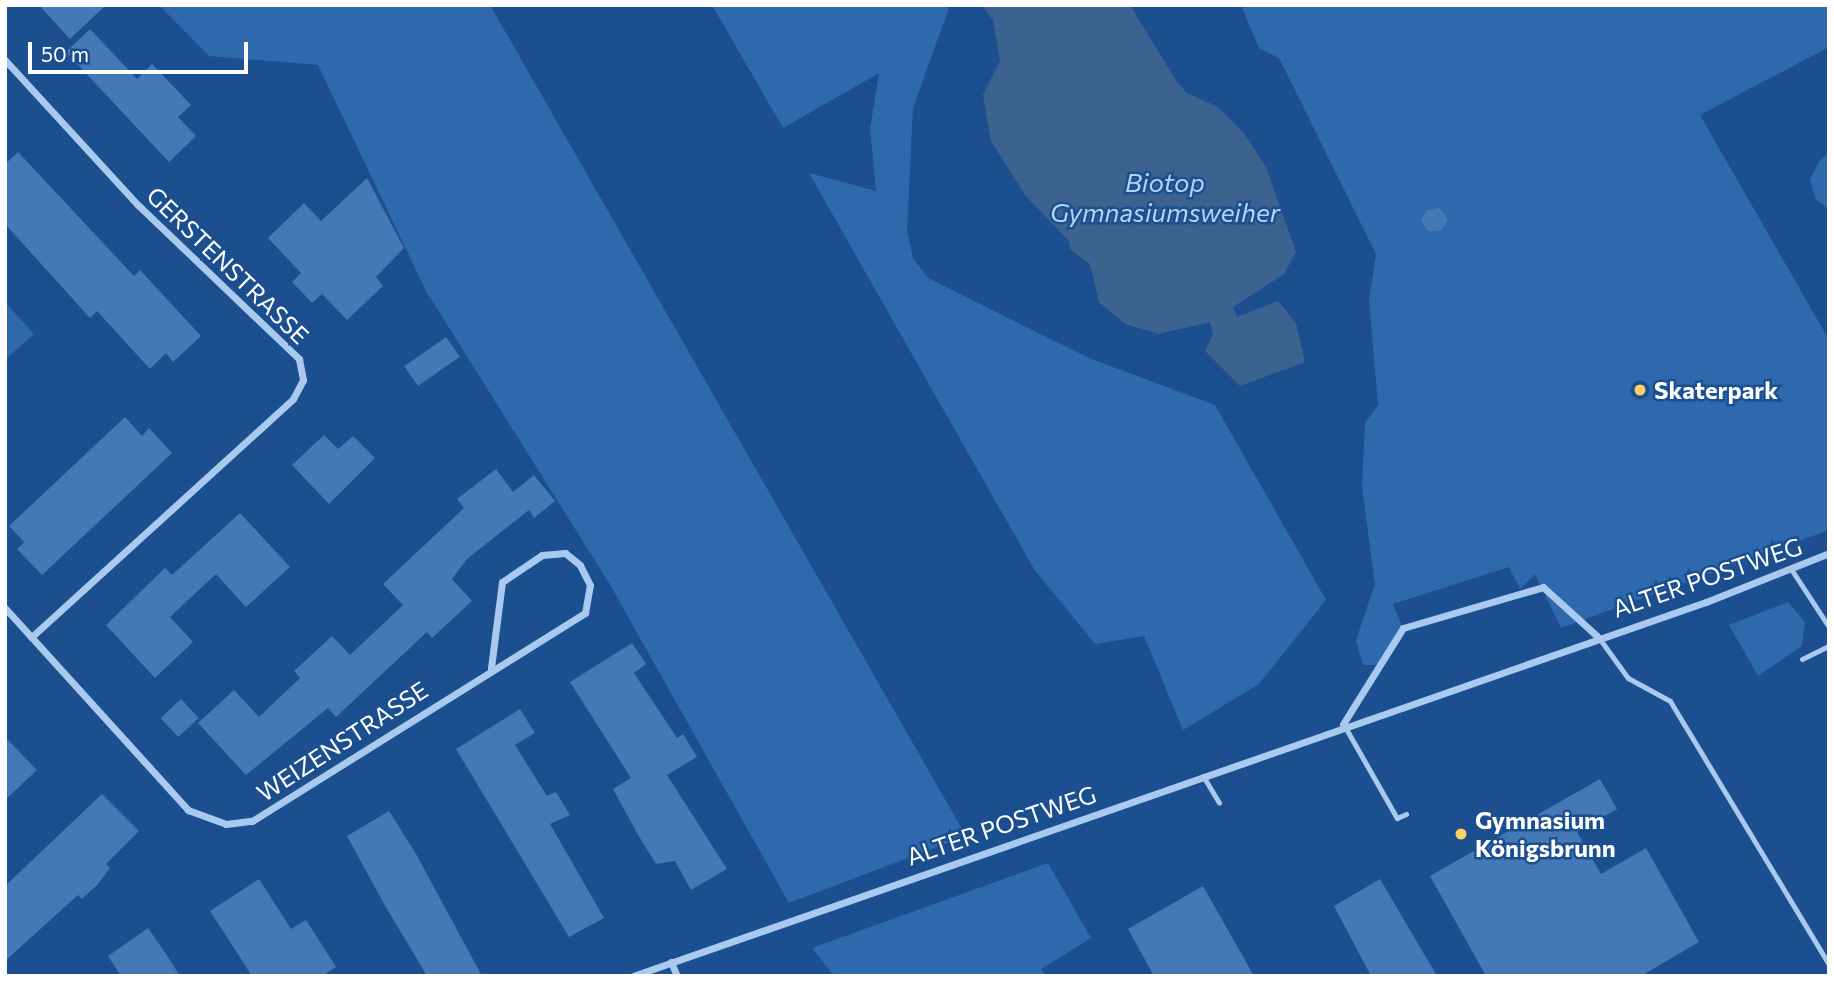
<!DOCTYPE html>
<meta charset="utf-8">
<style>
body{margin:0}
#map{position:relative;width:1834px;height:981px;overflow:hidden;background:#1b4f8f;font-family:Commissioner,sans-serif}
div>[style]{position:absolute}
.green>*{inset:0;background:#2e69ad}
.water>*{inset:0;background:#3c6290}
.building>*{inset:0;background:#4478b7;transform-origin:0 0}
.service>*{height:5px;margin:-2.5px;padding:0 2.5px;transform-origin:2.5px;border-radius:2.5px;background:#a9c9ee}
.minor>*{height:7px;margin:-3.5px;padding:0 3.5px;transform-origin:3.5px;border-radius:3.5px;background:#a9c9ee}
.dots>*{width:19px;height:19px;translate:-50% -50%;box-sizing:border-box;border:4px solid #1b4f8f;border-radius:50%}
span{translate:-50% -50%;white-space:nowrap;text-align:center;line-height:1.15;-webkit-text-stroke:5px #1b4f8f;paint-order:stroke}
.street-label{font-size:24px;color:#fff}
.poi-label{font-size:24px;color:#fff;font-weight:700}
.left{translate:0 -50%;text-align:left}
.water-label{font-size:26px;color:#b5d3f5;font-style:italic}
.frame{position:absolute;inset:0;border:7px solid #fff;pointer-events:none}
.scale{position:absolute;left:28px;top:42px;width:220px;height:32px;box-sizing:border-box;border:4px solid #fff;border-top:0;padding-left:9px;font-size:21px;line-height:24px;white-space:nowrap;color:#fff;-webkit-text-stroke:5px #1b4f8f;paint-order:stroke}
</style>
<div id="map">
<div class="green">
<div style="clip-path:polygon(159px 5px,490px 5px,966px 836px,789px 903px,609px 583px,426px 291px,318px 65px,209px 56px)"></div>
<div style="clip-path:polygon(712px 5px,950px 5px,913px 108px,907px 230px,913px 258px,928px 278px,1089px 358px,1215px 405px,1326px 600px,1259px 684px,1183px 730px,1144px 636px,1095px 644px,1034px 569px,809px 173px,876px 191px,870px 129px,879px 73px,783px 128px)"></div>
<div style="clip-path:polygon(1241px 5px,1829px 5px,1829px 47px,1700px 115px,1829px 340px,1829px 530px,1561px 628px,1535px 574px,1520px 589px,1509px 567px,1393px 604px,1403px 628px,1380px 665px,1363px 665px,1356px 640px,1375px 584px,1362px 487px,1365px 423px,1378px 405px,1369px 300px,1376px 254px,1279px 58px,1259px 48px)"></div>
<div style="clip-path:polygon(1829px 153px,1829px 209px,1816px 200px,1810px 180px,1819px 161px)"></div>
<div style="clip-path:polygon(5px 302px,34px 334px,5px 360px)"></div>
<div style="clip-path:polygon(1788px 602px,1805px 622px,1802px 646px,1758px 676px,1729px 625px)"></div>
<div style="clip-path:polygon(1048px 863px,1091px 938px,1041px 969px,1046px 976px,834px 976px,812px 948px)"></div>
</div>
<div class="water">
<div style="clip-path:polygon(982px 5px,1130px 5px,1177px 82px,1187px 93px,1218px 107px,1244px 133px,1266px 167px,1296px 252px,1284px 274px,1233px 307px,1237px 317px,1278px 301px,1296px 323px,1305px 362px,1240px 386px,1205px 351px,1213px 334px,1210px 322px,1159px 334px,1125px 324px,1099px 302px,1090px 264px,1070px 249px,1069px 241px,1025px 195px,991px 141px,983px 95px,1000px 61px,993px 20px)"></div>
</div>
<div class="building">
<div style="clip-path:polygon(39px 5px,106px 5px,70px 39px)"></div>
<div style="clip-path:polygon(90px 29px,137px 79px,152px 64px,191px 105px,178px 117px,196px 136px,169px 162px,66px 52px)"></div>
<div style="clip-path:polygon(18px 152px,134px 276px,140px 270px,201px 336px,173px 362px,166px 353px,150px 369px,97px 311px,90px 318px,5px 224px,5px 164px)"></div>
<div style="clip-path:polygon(367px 178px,404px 248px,376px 277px,383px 286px,347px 320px,322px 294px,312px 303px,292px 282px,301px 273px,268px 238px,304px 203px,321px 221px)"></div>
<div style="clip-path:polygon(1440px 208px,1448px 219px,1441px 231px,1428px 231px,1421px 221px,1427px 210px)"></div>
<div style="left:446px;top:337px;width:24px;height:51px;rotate:55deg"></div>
<div style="clip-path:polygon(125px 417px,142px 436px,149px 428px,172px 453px,42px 575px,17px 549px,24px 542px,9px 526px)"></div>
<div style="clip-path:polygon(324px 435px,338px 449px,353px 436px,375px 458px,329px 504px,292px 465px)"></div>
<div style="clip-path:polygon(496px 469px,513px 492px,534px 475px,555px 501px,534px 518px,529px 510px,467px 559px,452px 579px,472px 601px,432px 638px,427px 632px,336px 717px,328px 708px,246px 775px,198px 723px,234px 690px,259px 717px,300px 678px,294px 671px,332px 636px,350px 655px,403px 605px,383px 584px,464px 508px,457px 499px)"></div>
<div style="clip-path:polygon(240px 513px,290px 567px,246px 607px,216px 574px,170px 617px,193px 642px,155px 678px,106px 625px,165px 568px,172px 575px)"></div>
<div style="clip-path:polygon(632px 643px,646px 664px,634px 673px,677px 738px,683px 734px,697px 757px,667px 775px,727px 869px,691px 890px,675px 861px,656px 864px,638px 835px,613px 789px,631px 778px,570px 682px)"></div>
<div style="left:181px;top:699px;width:26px;height:28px;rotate:47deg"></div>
<div style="clip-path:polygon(520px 709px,535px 733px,515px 745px,547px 796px,556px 792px,570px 815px,550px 824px,604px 918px,569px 937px,456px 749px)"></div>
<div style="clip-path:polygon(5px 737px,37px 770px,5px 800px)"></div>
<div style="clip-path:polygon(1600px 779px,1617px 809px,1577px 832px,1601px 874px,1646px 848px,1699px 942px,1641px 976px,1486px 976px,1430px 876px)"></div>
<div style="clip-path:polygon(102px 794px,139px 831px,106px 864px,110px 868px,98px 884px,82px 899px,78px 895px,5px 961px,5px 886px)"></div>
<div style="clip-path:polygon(389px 811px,416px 854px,482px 976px,427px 976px,384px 904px,347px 836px)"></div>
<div style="clip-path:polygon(259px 879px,291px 929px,306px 920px,336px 967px,322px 976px,252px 976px,210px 911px)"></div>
<div style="clip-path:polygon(1380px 879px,1437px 976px,1371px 976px,1334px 906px)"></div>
<div style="clip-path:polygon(1203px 886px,1254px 976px,1154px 976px,1128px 929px)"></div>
<div style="clip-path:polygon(148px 928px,168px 957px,180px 976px,121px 976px,108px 956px)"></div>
</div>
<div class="service">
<div style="left:1791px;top:569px;width:69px;rotate:56.8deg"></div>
<div style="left:1599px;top:638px;width:49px;rotate:54.1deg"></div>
<div style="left:1628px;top:678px;width:48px;rotate:28.7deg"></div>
<div style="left:1670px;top:701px;width:308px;rotate:58.9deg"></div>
<div style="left:1802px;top:659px;width:30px;rotate:-26deg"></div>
<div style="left:1345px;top:727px;width:105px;rotate:60.3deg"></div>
<div style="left:1397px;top:818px;width:10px;rotate:-24deg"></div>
<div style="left:1203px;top:776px;width:31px;rotate:59deg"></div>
</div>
<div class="minor">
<div style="left:5px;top:60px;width:197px;rotate:47.5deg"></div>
<div style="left:138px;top:205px;width:223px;rotate:43.7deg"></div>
<div style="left:299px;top:359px;width:21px;rotate:79deg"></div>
<div style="left:303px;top:380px;width:21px;rotate:118deg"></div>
<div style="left:293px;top:399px;width:354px;rotate:137.7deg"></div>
<div style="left:5px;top:608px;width:273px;rotate:47.8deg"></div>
<div style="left:188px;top:810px;width:40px;rotate:20.2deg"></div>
<div style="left:226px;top:824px;width:26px;rotate:-7deg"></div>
<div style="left:252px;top:821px;width:393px;rotate:-32deg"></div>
<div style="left:585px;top:613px;width:28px;rotate:-80deg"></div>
<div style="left:590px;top:585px;width:22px;rotate:-117deg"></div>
<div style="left:580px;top:565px;width:19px;rotate:-141deg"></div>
<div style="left:565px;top:553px;width:23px;rotate:175deg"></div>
<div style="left:542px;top:555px;width:48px;rotate:146deg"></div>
<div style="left:502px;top:582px;width:87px;rotate:97.3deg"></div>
<div style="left:1343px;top:724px;width:113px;rotate:-58deg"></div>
<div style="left:1403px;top:628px;width:146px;rotate:-16.3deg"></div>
<div style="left:1543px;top:587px;width:73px;rotate:42.2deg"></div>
<div style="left:671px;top:962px;width:15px;rotate:67deg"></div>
<div style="left:633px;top:976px;width:1136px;rotate:-19.22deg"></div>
<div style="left:1706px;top:602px;width:132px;rotate:-21.7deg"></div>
</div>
<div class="dots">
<div style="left:1640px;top:390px;background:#ffd166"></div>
<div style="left:1461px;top:834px;background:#ffd166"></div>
</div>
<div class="street-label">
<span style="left:228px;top:265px;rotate:44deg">GERSTENSTRASSE</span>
<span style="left:1707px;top:577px;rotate:-19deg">ALTER POSTWEG</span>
<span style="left:342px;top:741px;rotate:-33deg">WEIZENSTRASSE</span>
<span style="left:1001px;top:825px;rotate:-19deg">ALTER POSTWEG</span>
</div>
<div class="poi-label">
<span class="left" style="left:1654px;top:390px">Skaterpark</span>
<span class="left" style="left:1475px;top:834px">Gymnasium<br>Königsbrunn</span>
</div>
<div class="water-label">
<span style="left:1165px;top:197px">Biotop<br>Gymnasiumsweiher</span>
</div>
<div class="frame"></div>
<div class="scale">50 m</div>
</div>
